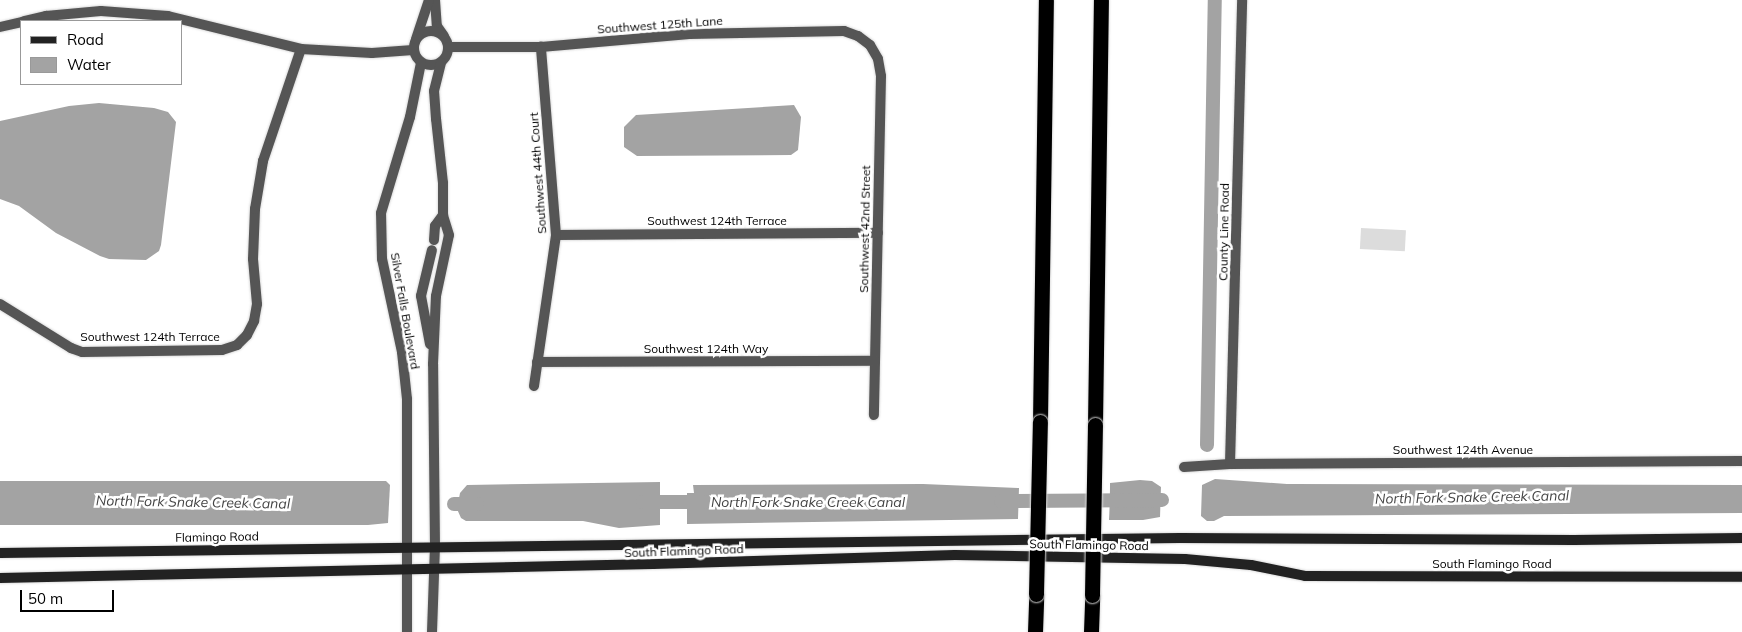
<!DOCTYPE html>
<style>
body{margin:0}
#map{position:relative;width:1742px;height:632px;overflow:hidden;background:#fff;font-family:Mulish,sans-serif}
div>[style]{position:absolute}
.green>*{inset:0;background:#dcdcdc;transform-origin:0 0}
.water>*{inset:0;background:#a3a3a3}
.pier>*{inset:0;background:#fff}
.canal>*{height:14px;margin:-7px;padding:0 7px;transform-origin:7px;border-radius:7px;background:#a3a3a3}
.roads{filter:drop-shadow(0 0 1px #dbdbdb) drop-shadow(0 0 1px #dbdbdb)}
.minor>*{height:10px;margin:-5px;padding:0 5px;transform-origin:5px;border-radius:5px;background:#555}
.minor>.ring{margin:-5px;padding:0;box-sizing:content-box;background:none;border:10px solid #555;border-radius:50%}
.secondary>*{height:10px;margin:-5px;padding:0 5px;transform-origin:5px;border-radius:5px;background:#222}
.motorway>*{height:15px;margin:-7.5px;padding:0 7.5px;transform-origin:7.5px;border-radius:7.5px;background:#000}
.bridges{filter:drop-shadow(0 0 1px #dbdbdb) drop-shadow(0 0 1px #dbdbdb)}
.motorway-bridge>*{height:15px;margin:-7.5px;padding:0 7.5px;transform-origin:7.5px;border-radius:7.5px;background:#000}
span{translate:-50% -50%;white-space:nowrap;text-align:center;line-height:1.15;-webkit-text-stroke:5px #fff;paint-order:stroke}
.street-label{font-size:12px;color:#000}
.water-label{font-size:14px;color:#444;font-style:italic}
.legend{position:absolute;left:20px;top:20px;width:162px;height:65px;box-sizing:border-box;background:#fff;border:1px solid #999;margin:0;padding:6px 9px;list-style:none;font-size:15px;color:#000}
.legend li{display:flex;align-items:center;gap:10px;height:25px}
.legend b{width:25px;border:1px solid #999}
.scale{position:absolute;left:20px;top:590px;width:94px;height:22px;box-sizing:border-box;border:2px solid #000;border-top:0;padding-left:6px;font-size:15px;line-height:18px;white-space:nowrap;color:#000;-webkit-text-stroke:4px #fff;paint-order:stroke}
</style>
<div id="map">
<div class="green">
<div style="left:1361px;top:228px;width:45px;height:21px;rotate:3deg"></div>
</div>
<div class="water">
<div style="clip-path:polygon(99px 103px,154px 108px,168px 112px,176px 122px,161px 245px,159px 251px,146px 260px,109px 259px,100px 256px,56px 233px,19px 206px,0 199px,0 121px,69px 106px)"></div>
<div style="clip-path:polygon(794px 105px,801px 117px,798px 150px,791px 155px,637px 156px,624px 147px,624px 127px,636px 115px)"></div>
<div style="clip-path:polygon(1215px 479px,1287px 484px,1742px 485px,1742px 513px,1224px 516px,1214px 521px,1207px 521px,1201px 516px,1202px 485px)"></div>
<div style="clip-path:polygon(1140px 480px,1152px 481px,1161px 487px,1160px 517px,1143px 520px,1109px 520px,1110px 483px)"></div>
<div style="clip-path:polygon(0 481px,386px 481px,390px 485px,388px 523px,368px 525px,0 525px)"></div>
<div style="clip-path:polygon(660px 482px,660px 525px,619px 528px,583px 521px,466px 521px,461px 518px,457px 509px,460px 493px,467px 485px)"></div>
<div style="clip-path:polygon(923px 484px,1019px 488px,1018px 519px,687px 524px,687px 493px,694px 493px,693px 485px)"></div>
</div>
<div class="pier">
<div style="clip-path:polygon(1110px 481px,1109px 520px,1109px 522px,1107px 520px,1108px 483px)"></div>
</div>
<div class="canal">
<div style="left:1207px;top:445px;width:445px;rotate:-89deg"></div>
<div style="left:1001px;top:501px;width:161px;rotate:-0.4deg"></div>
<div style="left:643px;top:502px;width:61px"></div>
<div style="left:454px;top:504px;width:23px"></div>
</div>
<div class="roads">
<div class="minor">
<div style="left:435px;top:0;width:26px;rotate:86deg"></div>
<div style="left:437px;top:26px;width:12px;rotate:55deg"></div>
<div style="left:24px;top:21px;width:23px;rotate:-13deg"></div>
<div style="left:46px;top:16px;width:55px;rotate:-5.2deg"></div>
<div style="left:101px;top:11px;width:67px;rotate:4.3deg"></div>
<div style="left:168px;top:16px;width:137px;rotate:13.9deg"></div>
<div style="left:301px;top:49px;width:71px;rotate:3.2deg"></div>
<div style="left:372px;top:53px;width:41px;rotate:-4.2deg"></div>
<div style="left:0;top:27px;width:22px;rotate:-13deg"></div>
<div class="ring" style="left:414px;top:31px;width:24px;height:24px"></div>
<div style="left:416px;top:39px;width:41px;rotate:-71.6deg"></div>
<div style="left:448px;top:47px;width:93px"></div>
<div style="left:541px;top:47px;width:149px;rotate:-5deg"></div>
<div style="left:689px;top:34px;width:155px;rotate:-1.1deg"></div>
<div style="left:844px;top:31px;width:15px;rotate:20deg"></div>
<div style="left:858px;top:36px;width:15px;rotate:37deg"></div>
<div style="left:870px;top:45px;width:16px;rotate:60deg"></div>
<div style="left:878px;top:59px;width:17px;rotate:80deg"></div>
<div style="left:881px;top:76px;width:339px;rotate:91.2deg"></div>
<div style="left:556px;top:235px;width:322px;rotate:-0.4deg"></div>
<div style="left:434px;top:240px;width:14px;rotate:-86deg"></div>
<div style="left:435px;top:226px;width:14px;rotate:-54deg"></div>
<div style="left:0;top:304px;width:84px;rotate:31.8deg"></div>
<div style="left:71px;top:348px;width:12px;rotate:20deg"></div>
<div style="left:82px;top:352px;width:140px;rotate:-0.8deg"></div>
<div style="left:222px;top:350px;width:16px;rotate:-18deg"></div>
<div style="left:237px;top:345px;width:14px;rotate:-45deg"></div>
<div style="left:247px;top:335px;width:16px;rotate:-63deg"></div>
<div style="left:254px;top:321px;width:17px;rotate:-80deg"></div>
<div style="left:257px;top:304px;width:45px;rotate:-95.1deg"></div>
<div style="left:253px;top:259px;width:50px;rotate:-87.7deg"></div>
<div style="left:255px;top:209px;width:49px;rotate:-80.5deg"></div>
<div style="left:263px;top:161px;width:118px;rotate:-71.3deg"></div>
<div style="left:430px;top:344px;width:49px;rotate:-100.6deg"></div>
<div style="left:421px;top:296px;width:47px;rotate:-76.6deg"></div>
<div style="left:537px;top:362px;width:338px;rotate:-0.2deg"></div>
<div style="left:534px;top:386px;width:153px;rotate:-81.7deg"></div>
<div style="left:556px;top:235px;width:189px;rotate:-94.6deg"></div>
<div style="left:1230px;top:464px;width:464px;rotate:-88.5deg"></div>
<div style="left:1184px;top:467px;width:46px;rotate:-3.7deg"></div>
<div style="left:1230px;top:464px;width:512px;rotate:-0.34deg"></div>
<div style="left:407px;top:632px;width:233px;rotate:-90deg"></div>
<div style="left:407px;top:399px;width:47px;rotate:-96.1deg"></div>
<div style="left:402px;top:352px;width:95px;rotate:-102.1deg"></div>
<div style="left:382px;top:259px;width:46px;rotate:-91.2deg"></div>
<div style="left:381px;top:213px;width:100px;rotate:-73.2deg"></div>
<div style="left:410px;top:117px;width:55px;rotate:-78.5deg"></div>
<div style="left:432px;top:632px;width:86px;rotate:-88deg"></div>
<div style="left:435px;top:546px;width:182px;rotate:-90.6deg"></div>
<div style="left:433px;top:364px;width:68px;rotate:-87.5deg"></div>
<div style="left:436px;top:296px;width:62px;rotate:-78deg"></div>
<div style="left:449px;top:235px;width:21px;rotate:-107deg"></div>
<div style="left:443px;top:215px;width:32px;rotate:-90deg"></div>
<div style="left:443px;top:183px;width:64px;rotate:-96.2deg"></div>
<div style="left:436px;top:119px;width:28px;rotate:-94deg"></div>
<div style="left:434px;top:91px;width:29px;rotate:-76deg"></div>
</div>
<div class="secondary">
<div style="left:0;top:553px;width:1180px;rotate:-0.73deg"></div>
<div style="left:1180px;top:538px;width:394px;rotate:0.3deg"></div>
<div style="left:1574px;top:540px;width:168px;rotate:-0.7deg"></div>
<div style="left:0;top:578px;width:653px;rotate:-1.23deg"></div>
<div style="left:653px;top:564px;width:302px;rotate:-1.7deg"></div>
<div style="left:955px;top:555px;width:230px;rotate:1deg"></div>
<div style="left:1185px;top:559px;width:66px;rotate:5.2deg"></div>
<div style="left:1251px;top:565px;width:55px;rotate:11.5deg"></div>
<div style="left:1305px;top:576px;width:437px;rotate:0.1deg"></div>
</div>
<div class="motorway">
<div style="left:1040px;top:422px;width:422px;rotate:-89.2deg"></div>
<div style="left:1095px;top:425px;width:425px;rotate:-89.2deg"></div>
<div style="left:1035px;top:632px;width:38px;rotate:-88deg"></div>
<div style="left:1091px;top:632px;width:37px;rotate:-88deg"></div>
</div>
</div>
<div class="bridges">
<div class="motorway-bridge">
<div style="left:1036px;top:594px;width:172px;rotate:-88.7deg"></div>
<div style="left:1092px;top:595px;width:170px;rotate:-89deg"></div>
</div>
</div>
<div class="street-label">
<span style="left:660px;top:25px;rotate:-4deg">Southwest 125th Lane</span>
<span style="left:538px;top:173px;rotate:-94deg">Southwest 44th Court</span>
<span style="left:717px;top:221px">Southwest 124th Terrace</span>
<span style="left:865px;top:229px;rotate:-89deg">Southwest 42nd Street</span>
<span style="left:1224px;top:232px;rotate:-89deg">County Line Road</span>
<span style="left:405px;top:311px;rotate:80deg">Silver Falls Boulevard</span>
<span style="left:150px;top:337px">Southwest 124th Terrace</span>
<span style="left:706px;top:349px">Southwest 124th Way</span>
<span style="left:1463px;top:450px">Southwest 124th Avenue</span>
<span style="left:217px;top:537px;rotate:-1deg">Flamingo Road</span>
<span style="left:1089px;top:545px;rotate:1deg">South Flamingo Road</span>
<span style="left:684px;top:551px;rotate:-2deg">South Flamingo Road</span>
<span style="left:1492px;top:564px">South Flamingo Road</span>
</div>
<div class="water-label">
<span style="left:1472px;top:497px;rotate:-1deg">North Fork Snake Creek Canal</span>
<span style="left:193px;top:502px;rotate:1deg">North Fork Snake Creek Canal</span>
<span style="left:808px;top:502px">North Fork Snake Creek Canal</span>
</div>
<ul class="legend">
<li><b style="height:6px;background:#222"></b>Road</li>
<li><b style="height:14px;background:#a3a3a3"></b>Water</li>
</ul>
<div class="scale">50 m</div>
</div>
